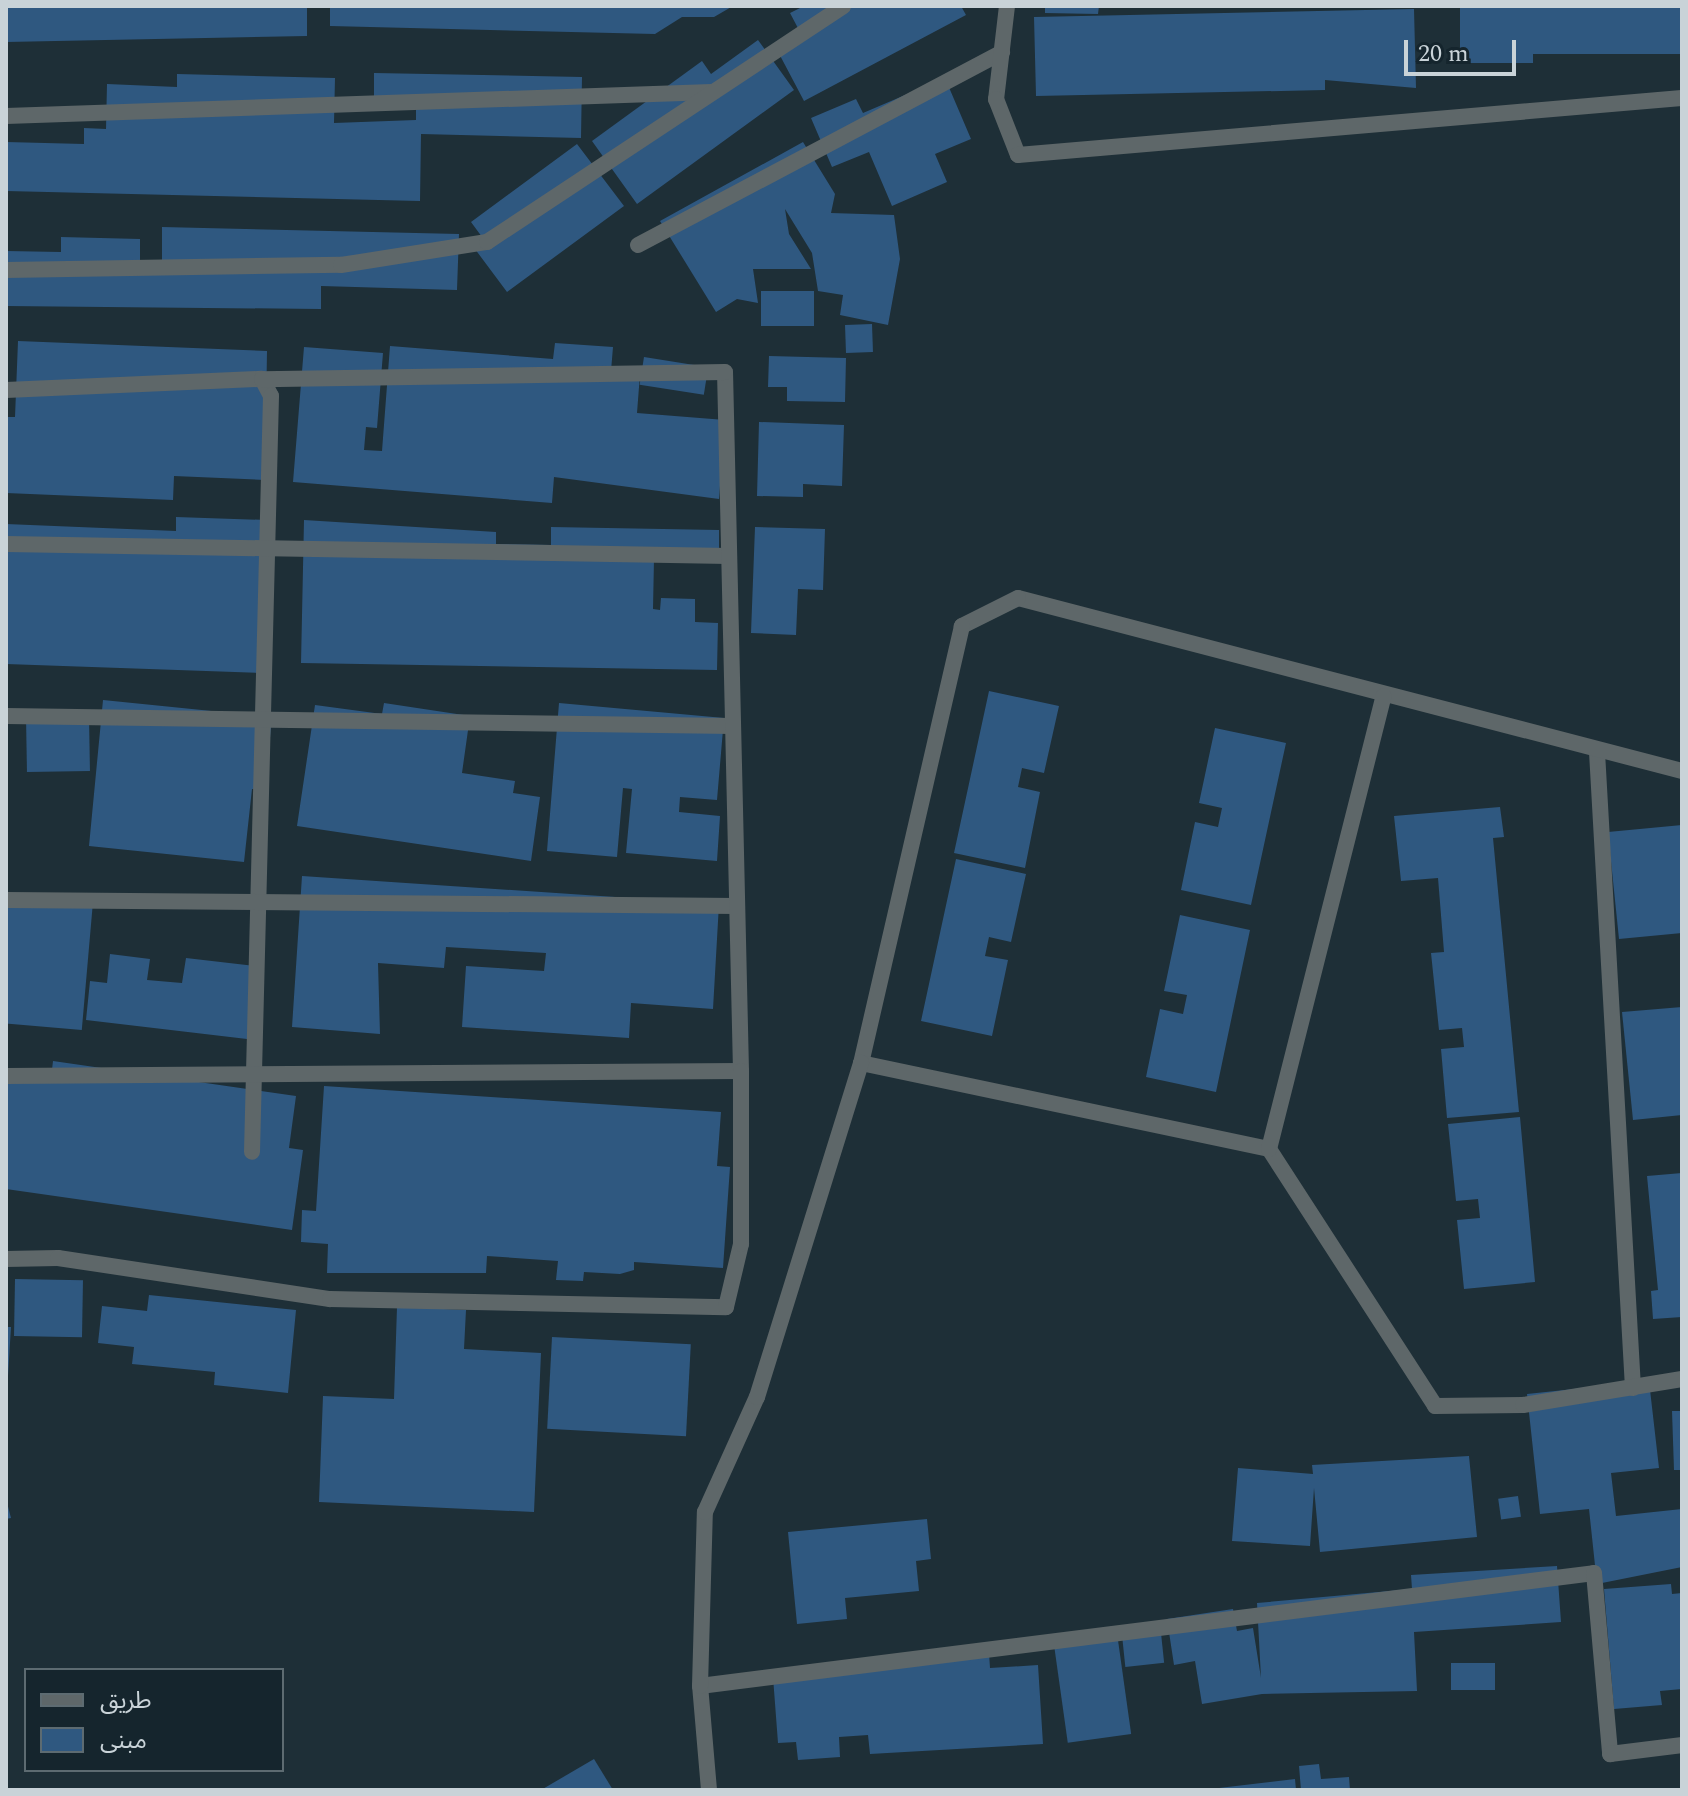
<!DOCTYPE html>
<meta charset="utf-8">
<style>
body{margin:0}
#map{position:relative;width:1688px;height:1796px;overflow:hidden;background:#1e2f37;font-family:Spectral,"Noto Sans Arabic",serif}
div>[style]{position:absolute}
.building>*{inset:0;background:#2f5880;transform-origin:0 0}
.service>*{height:16px;margin:-8px;padding:0 8px;transform-origin:8px;border-radius:8px;background:#5e6769}
.minor>*{height:16px;margin:-8px;padding:0 8px;transform-origin:8px;border-radius:8px;background:#5e6769}
span{translate:-50% -50%;white-space:nowrap;text-align:center;line-height:1.15;-webkit-text-stroke:7px #15252d;paint-order:stroke}
.frame{position:absolute;inset:0;border:8px solid #c9d3d8;pointer-events:none}
.legend{position:absolute;left:24px;top:1668px;width:260px;height:104px;box-sizing:border-box;background:#15252d;border:2px solid #5d6b71;margin:0;padding:10px 14px;list-style:none;font-size:24px;color:#c9d3d8}
.legend li{display:flex;align-items:center;gap:16px;height:40px}
.legend b{width:40px;border:2px solid #5d6b71}
.scale{position:absolute;left:1404px;top:40px;width:112px;height:36px;box-sizing:border-box;border:4px solid #c9d3d8;border-top:0;padding-left:10px;font-size:24px;line-height:28px;white-space:nowrap;color:#c9d3d8;-webkit-text-stroke:6px #15252d;paint-order:stroke}
</style>
<div id="map">
<div class="building">
<div style="clip-path:polygon(6px 6px,307px 6px,307px 36px,6px 42px)"></div>
<div style="clip-path:polygon(330px 6px,733px 6px,714px 17px,682px 17px,655px 34px,330px 26px)"></div>
<div style="clip-path:polygon(804px 6px,961px 6px,966px 15px,804px 101px,775px 46px,800px 32px,790px 13px)"></div>
<div style="clip-path:polygon(1045px 6px,1099px 6px,1098px 14px,1045px 13px)"></div>
<div style="clip-path:polygon(1460px 6px,1682px 6px,1682px 54px,1533px 54px,1533px 63px,1460px 63px)"></div>
<div style="clip-path:polygon(1414px 9px,1416px 88px,1325px 80px,1325px 90px,1036px 96px,1034px 17px)"></div>
<div style="clip-path:polygon(758px 40px,794px 90px,637px 204px,592px 141px,702px 61px,711px 74px)"></div>
<div style="clip-path:polygon(374px 73px,582px 77px,581px 138px,421px 134px,420px 201px,6px 191px,6px 142px,84px 144px,84px 128px,106px 129px,107px 84px,177px 87px,177px 74px,335px 78px,334px 123px,416px 120px,416px 99px,374px 98px)"></div>
<div style="clip-path:polygon(945px 78px,971px 139px,935px 154px,947px 182px,892px 206px,869px 152px,832px 167px,811px 118px,856px 99px,863px 113px)"></div>
<div style="clip-path:polygon(803px 142px,835px 194px,831px 213px,894px 215px,900px 259px,888px 325px,840px 315px,843px 295px,818px 291px,812px 253px,785px 209px,789px 234px,811px 269px,753px 269px,758px 303px,737px 299px,716px 312px,660px 221px)"></div>
<div style="clip-path:polygon(577px 144px,624px 206px,507px 292px,472px 245px,482px 237px,471px 222px)"></div>
<div style="clip-path:polygon(162px 227px,459px 234px,457px 290px,321px 286px,321px 309px,6px 306px,6px 251px,61px 252px,61px 237px,140px 239px,140px 269px,162px 269px)"></div>
<div style="left:761px;top:291px;width:53px;height:35px"></div>
<div style="left:872px;top:324px;width:28px;height:27px;rotate:88deg"></div>
<div style="clip-path:polygon(18px 341px,267px 351px,265px 480px,174px 476px,173px 500px,6px 493px,6px 417px,15px 417px)"></div>
<div style="clip-path:polygon(555px 343px,613px 347px,611px 371px,640px 374px,637px 413px,725px 420px,719px 499px,554px 477px,552px 503px,293px 482px,304px 347px,383px 353px,377px 428px,366px 427px,364px 450px,382px 451px,390px 346px,553px 359px)"></div>
<div style="clip-path:polygon(769px 356px,846px 358px,845px 402px,787px 401px,787px 387px,768px 387px)"></div>
<div style="left:644px;top:357px;width:65px;height:28px;rotate:9deg"></div>
<div style="clip-path:polygon(759px 422px,844px 425px,842px 486px,803px 484px,803px 497px,757px 496px)"></div>
<div style="clip-path:polygon(176px 517px,267px 520px,262px 673px,6px 664px,6px 524px,176px 531px)"></div>
<div style="clip-path:polygon(304px 520px,496px 532px,496px 544px,551px 545px,551px 527px,719px 530px,719px 560px,654px 559px,653px 609px,660px 610px,661px 598px,695px 599px,695px 622px,718px 623px,717px 670px,301px 663px)"></div>
<div style="clip-path:polygon(755px 527px,825px 529px,823px 590px,798px 589px,796px 635px,751px 633px)"></div>
<div style="clip-path:polygon(989px 691px,1059px 706px,1044px 773px,1022px 768px,1018px 787px,1040px 792px,1025px 868px,954px 853px)"></div>
<div style="clip-path:polygon(103px 700px,272px 717px,265px 790px,252px 789px,244px 862px,89px 846px)"></div>
<div style="clip-path:polygon(384px 703px,470px 716px,462px 773px,515px 781px,513px 793px,540px 797px,531px 861px,297px 826px,315px 705px,382px 714px)"></div>
<div style="clip-path:polygon(559px 703px,724px 718px,717px 800px,680px 797px,679px 812px,720px 816px,717px 861px,626px 853px,632px 789px,623px 788px,617px 857px,547px 851px)"></div>
<div style="left:89px;top:716px;width:55px;height:63px;rotate:89deg"></div>
<div style="clip-path:polygon(1215px 728px,1286px 743px,1251px 905px,1181px 890px,1195px 822px,1218px 827px,1222px 808px,1199px 803px)"></div>
<div style="clip-path:polygon(1500px 807px,1504px 837px,1493px 838px,1519px 1112px,1447px 1118px,1441px 1049px,1464px 1047px,1462px 1028px,1439px 1030px,1431px 953px,1444px 952px,1438px 878px,1401px 881px,1394px 816px)"></div>
<div style="clip-path:polygon(1682px 825px,1682px 933px,1619px 939px,1608px 832px)"></div>
<div style="clip-path:polygon(956px 859px,1026px 874px,1011px 942px,989px 937px,985px 956px,1008px 960px,992px 1036px,921px 1021px)"></div>
<div style="clip-path:polygon(302px 876px,719px 904px,713px 1009px,631px 1003px,629px 1038px,462px 1027px,466px 966px,544px 971px,546px 953px,446px 947px,444px 968px,378px 963px,380px 1034px,292px 1027px)"></div>
<div style="left:6px;top:898px;width:87px;height:125px;rotate:5deg"></div>
<div style="clip-path:polygon(1180px 915px,1250px 930px,1216px 1092px,1146px 1077px,1160px 1009px,1183px 1014px,1187px 995px,1164px 991px)"></div>
<div style="clip-path:polygon(110px 954px,150px 959px,147px 980px,182px 983px,186px 958px,255px 966px,247px 1039px,86px 1020px,90px 981px,107px 983px)"></div>
<div style="clip-path:polygon(1682px 1007px,1682px 1115px,1633px 1120px,1622px 1012px)"></div>
<div style="clip-path:polygon(53px 1061px,296px 1096px,289px 1148px,303px 1150px,292px 1230px,6px 1189px,6px 1071px,51px 1078px)"></div>
<div style="clip-path:polygon(324px 1086px,721px 1112px,717px 1166px,730px 1167px,723px 1268px,634px 1262px,634px 1270px,620px 1274px,584px 1272px,583px 1281px,556px 1280px,558px 1261px,487px 1256px,486px 1273px,327px 1273px,328px 1244px,301px 1242px,302px 1210px,316px 1211px)"></div>
<div style="clip-path:polygon(1520px 1117px,1535px 1282px,1464px 1289px,1457px 1220px,1480px 1218px,1478px 1199px,1456px 1201px,1448px 1124px)"></div>
<div style="clip-path:polygon(1682px 1173px,1682px 1317px,1653px 1319px,1651px 1291px,1658px 1290px,1647px 1176px)"></div>
<div style="left:15px;top:1279px;width:68px;height:57px;rotate:1deg"></div>
<div style="clip-path:polygon(149px 1295px,296px 1310px,288px 1393px,214px 1385px,215px 1372px,132px 1364px,134px 1347px,98px 1343px,102px 1306px,147px 1311px)"></div>
<div style="clip-path:polygon(397px 1307px,466px 1310px,464px 1349px,541px 1353px,534px 1512px,319px 1502px,323px 1396px,394px 1399px)"></div>
<div style="clip-path:polygon(6px 1327px,11px 1327px,8px 1376px,6px 1376px)"></div>
<div style="left:552px;top:1337px;width:139px;height:92px;rotate:3deg"></div>
<div style="clip-path:polygon(1649px 1381px,1659px 1468px,1611px 1473px,1616px 1516px,1682px 1509px,1682px 1567px,1597px 1584px,1589px 1509px,1540px 1514px,1527px 1394px)"></div>
<div style="clip-path:polygon(1672px 1411px,1682px 1411px,1682px 1470px,1674px 1470px)"></div>
<div style="clip-path:polygon(1469px 1456px,1477px 1537px,1320px 1552px,1314px 1488px,1310px 1546px,1232px 1541px,1238px 1468px,1313px 1474px,1312px 1465px)"></div>
<div style="left:1518px;top:1496px;width:21px;height:20px;rotate:82deg"></div>
<div style="clip-path:polygon(6px 1499px,11px 1518px,6px 1519px)"></div>
<div style="clip-path:polygon(927px 1519px,931px 1559px,916px 1561px,919px 1591px,845px 1598px,847px 1619px,797px 1624px,788px 1532px)"></div>
<div style="clip-path:polygon(1557px 1566px,1561px 1622px,1414px 1632px,1417px 1691px,1262px 1694px,1202px 1704px,1195px 1661px,1174px 1665px,1167px 1619px,1233px 1609px,1237px 1631px,1253px 1628px,1261px 1678px,1257px 1603px,1412px 1589px,1411px 1575px)"></div>
<div style="clip-path:polygon(1671px 1584px,1672px 1594px,1682px 1593px,1682px 1689px,1660px 1691px,1662px 1705px,1614px 1709px,1604px 1589px)"></div>
<div style="left:1116px;top:1626px;width:109px;height:64px;rotate:82deg"></div>
<div style="left:1161px;top:1633px;width:30px;height:39px;rotate:84deg"></div>
<div style="clip-path:polygon(989px 1653px,990px 1668px,1038px 1665px,1043px 1744px,870px 1754px,868px 1735px,839px 1737px,840px 1757px,798px 1760px,796px 1742px,778px 1743px,773px 1677px)"></div>
<div style="left:1451px;top:1663px;width:44px;height:27px"></div>
<div style="clip-path:polygon(594px 1759px,613px 1790px,541px 1790px)"></div>
<div style="clip-path:polygon(1319px 1764px,1321px 1779px,1349px 1777px,1350px 1790px,1301px 1790px,1299px 1766px)"></div>
<div style="clip-path:polygon(1295px 1779px,1296px 1790px,1219px 1790px,1219px 1788px)"></div>
</div>
<div class="service">
<div style="left:638px;top:245px;width:412px;rotate:-27.9deg"></div>
<div style="left:1597px;top:752px;width:637px;rotate:86.76deg"></div>
<div style="left:1682px;top:771px;width:686px;rotate:-165.4deg"></div>
<div style="left:1018px;top:598px;width:63px;rotate:153.4deg"></div>
<div style="left:962px;top:626px;width:449px;rotate:103deg"></div>
<div style="left:861px;top:1063px;width:417px;rotate:11.9deg"></div>
<div style="left:1269px;top:1149px;width:306px;rotate:57.1deg"></div>
<div style="left:1435px;top:1406px;width:88px;rotate:-0.7deg"></div>
<div style="left:1523px;top:1405px;width:161px;rotate:-9.3deg"></div>
<div style="left:1269px;top:1149px;width:467px;rotate:-75.8deg"></div>
</div>
<div class="minor">
<div style="left:1007px;top:6px;width:94px;rotate:96.7deg"></div>
<div style="left:996px;top:99px;width:60px;rotate:68.6deg"></div>
<div style="left:1018px;top:155px;width:666px;rotate:-4.91deg"></div>
<div style="left:6px;top:116px;width:706px;rotate:-1.95deg"></div>
<div style="left:6px;top:270px;width:335px;rotate:-0.9deg"></div>
<div style="left:341px;top:265px;width:148px;rotate:-9deg"></div>
<div style="left:487px;top:242px;width:427px;rotate:-33.5deg"></div>
<div style="left:6px;top:390px;width:256px;rotate:-2.5deg"></div>
<div style="left:262px;top:379px;width:19px;rotate:62deg"></div>
<div style="left:271px;top:396px;width:756px;rotate:91.44deg"></div>
<div style="left:6px;top:544px;width:723px;rotate:0.95deg"></div>
<div style="left:6px;top:716px;width:727px;rotate:0.79deg"></div>
<div style="left:6px;top:900px;width:731px;rotate:0.47deg"></div>
<div style="left:6px;top:1076px;width:735px;rotate:-0.39deg"></div>
<div style="left:741px;top:1071px;width:699px;rotate:-91.31deg"></div>
<div style="left:725px;top:372px;width:463px;rotate:179.1deg"></div>
<div style="left:6px;top:1259px;width:52px;rotate:-1.1deg"></div>
<div style="left:58px;top:1258px;width:275px;rotate:8.6deg"></div>
<div style="left:330px;top:1299px;width:396px;rotate:1.2deg"></div>
<div style="left:726px;top:1307px;width:65px;rotate:-76.6deg"></div>
<div style="left:741px;top:1244px;width:173px;rotate:-90deg"></div>
<div style="left:700px;top:1686px;width:901px;rotate:-7.2deg"></div>
<div style="left:1594px;top:1573px;width:182px;rotate:84.9deg"></div>
<div style="left:1610px;top:1754px;width:73px;rotate:-7.1deg"></div>
<div style="left:709px;top:1790px;width:104px;rotate:-94.9deg"></div>
<div style="left:700px;top:1686px;width:174px;rotate:-88.4deg"></div>
<div style="left:705px;top:1512px;width:126px;rotate:-65.7deg"></div>
<div style="left:757px;top:1397px;width:350px;rotate:-72.7deg"></div>
</div>
<div class="frame"></div>
<ul class="legend">
<li><b style="height:10px;background:#5e6769"></b>طريق</li>
<li><b style="height:22px;background:#2f5880"></b>مبنى</li>
</ul>
<div class="scale">20 m</div>
</div>
